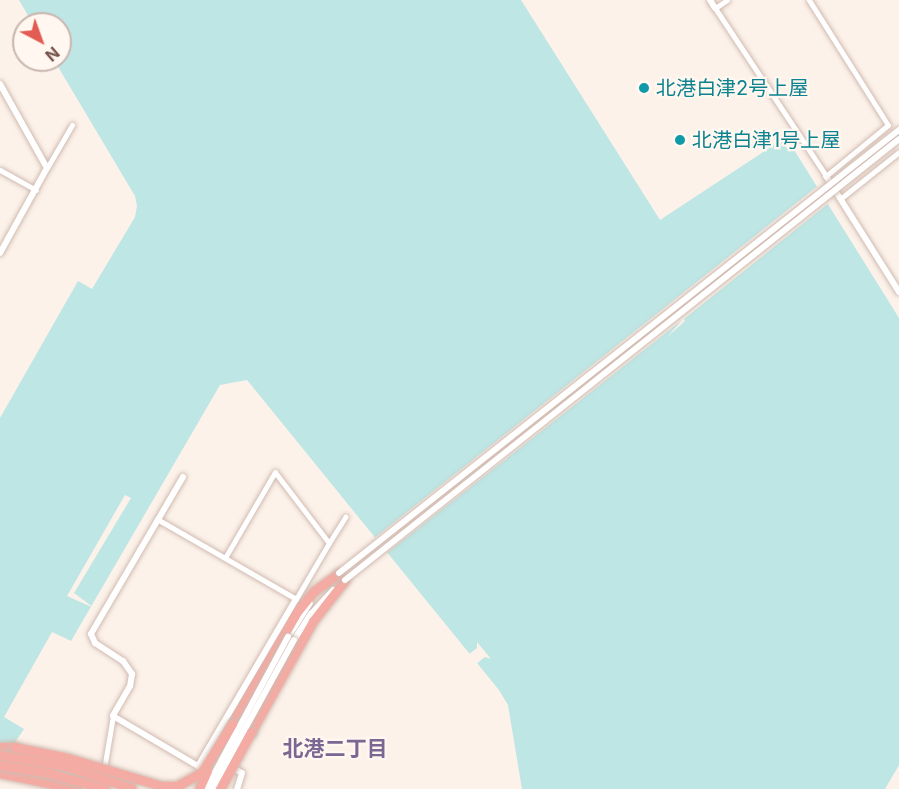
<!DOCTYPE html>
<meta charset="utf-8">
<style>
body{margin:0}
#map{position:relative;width:899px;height:789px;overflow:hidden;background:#fcf2ea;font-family:Inter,"Noto Sans JP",sans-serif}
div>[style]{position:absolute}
.water>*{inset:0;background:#bee6e5}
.pier>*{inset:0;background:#fcf2ea}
.roads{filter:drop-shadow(0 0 2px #d1bbb1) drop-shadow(0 0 2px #d1bbb1)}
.minor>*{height:5px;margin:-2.5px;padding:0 2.5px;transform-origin:2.5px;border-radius:2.5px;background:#fff}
.tertiary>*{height:6px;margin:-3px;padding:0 3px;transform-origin:3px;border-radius:3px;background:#fff}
.motorway>*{height:9px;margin:-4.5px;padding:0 4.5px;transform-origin:4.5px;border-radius:4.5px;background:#f4aba3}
.bridges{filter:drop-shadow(0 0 2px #d1bbb1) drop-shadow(0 0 2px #d1bbb1)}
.tertiary-bridge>*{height:6px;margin:-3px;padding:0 3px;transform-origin:3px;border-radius:3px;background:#fff}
.motorway-bridge>*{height:9px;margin:-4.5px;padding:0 4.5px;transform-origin:4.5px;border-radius:4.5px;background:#f4aba3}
.dots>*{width:16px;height:16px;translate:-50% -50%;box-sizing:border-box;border:3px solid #fff7f0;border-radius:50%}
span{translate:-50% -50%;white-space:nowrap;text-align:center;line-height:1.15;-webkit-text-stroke:4.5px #fff7f0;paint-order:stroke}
.culture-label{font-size:20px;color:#0d838f}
.left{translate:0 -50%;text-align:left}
.neighbourhood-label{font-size:21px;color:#7c6692;font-weight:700}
.north{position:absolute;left:12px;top:12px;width:60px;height:60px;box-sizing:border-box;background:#fff7f0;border:2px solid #c9b6af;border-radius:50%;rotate:139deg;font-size:16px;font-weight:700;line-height:24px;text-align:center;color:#77554d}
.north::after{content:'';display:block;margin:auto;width:21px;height:27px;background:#e25c53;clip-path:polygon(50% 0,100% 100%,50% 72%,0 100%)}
</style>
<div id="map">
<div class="water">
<div style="clip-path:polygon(19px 0,521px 0,660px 220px,786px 137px,899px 318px,899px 765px,885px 789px,522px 789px,508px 705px,499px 690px,247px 380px,220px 385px,71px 641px,52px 632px,4px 717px,24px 729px,0 764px,0 418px,78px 281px,92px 289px,135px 217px,137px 206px,135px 196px,54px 60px,60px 60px,60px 24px,33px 24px)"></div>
</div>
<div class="pier">
<div style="clip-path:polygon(819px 185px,830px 202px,684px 319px,685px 321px,667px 337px,682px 320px,384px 555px,372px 540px)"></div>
<div style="clip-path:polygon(125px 495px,131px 498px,74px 593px,94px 608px,67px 596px)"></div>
<div style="clip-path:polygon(477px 642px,491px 659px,485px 657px,476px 664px,468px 655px,477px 648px)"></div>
</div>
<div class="roads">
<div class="minor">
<div style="left:727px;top:0;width:14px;rotate:146deg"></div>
<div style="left:715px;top:8px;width:201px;rotate:56.5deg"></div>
<div style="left:826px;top:176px;width:80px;rotate:-39.4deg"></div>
<div style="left:888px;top:125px;width:148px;rotate:-122.3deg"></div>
<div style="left:47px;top:168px;width:50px;rotate:-59.8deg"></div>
<div style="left:0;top:170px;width:41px;rotate:29.1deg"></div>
<div style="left:840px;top:199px;width:75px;rotate:-38.5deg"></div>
<div style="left:157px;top:519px;width:160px;rotate:29.9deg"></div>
<div style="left:296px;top:599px;width:65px;rotate:-59.5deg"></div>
<div style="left:329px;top:543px;width:89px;rotate:-127.3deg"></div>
<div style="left:275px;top:472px;width:99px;rotate:120.2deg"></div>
<div style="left:329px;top:543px;width:31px;rotate:-58deg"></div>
<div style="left:104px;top:769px;width:54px;rotate:-80.4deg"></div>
</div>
<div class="tertiary">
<div style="left:710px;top:0;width:9px;rotate:58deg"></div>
<div style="left:0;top:84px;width:96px;rotate:60.8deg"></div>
<div style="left:47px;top:168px;width:97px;rotate:118.9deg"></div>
<div style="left:826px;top:176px;width:137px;rotate:57.8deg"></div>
<div style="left:183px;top:477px;width:182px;rotate:120.4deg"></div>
<div style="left:91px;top:634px;width:10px;rotate:66deg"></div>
<div style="left:95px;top:643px;width:33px;rotate:33deg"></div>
<div style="left:123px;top:661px;width:16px;rotate:55deg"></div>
<div style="left:132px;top:674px;width:12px;rotate:99deg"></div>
<div style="left:130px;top:686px;width:34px;rotate:120deg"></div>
<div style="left:113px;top:716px;width:99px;rotate:30.5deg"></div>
<div style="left:198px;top:766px;width:194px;rotate:-59.6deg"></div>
<div style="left:288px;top:637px;width:40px;rotate:-57.1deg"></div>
<div style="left:294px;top:640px;width:31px;rotate:-57deg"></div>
<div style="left:311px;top:614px;width:33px;rotate:-47deg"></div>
<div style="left:211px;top:754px;width:36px;rotate:32deg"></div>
<div style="left:242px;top:773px;width:17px;rotate:107deg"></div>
</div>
<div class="motorway">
<div style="left:232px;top:724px;width:129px;rotate:-59.9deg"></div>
<div style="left:297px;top:612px;width:27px;rotate:-51deg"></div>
<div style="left:314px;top:591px;width:31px;rotate:-36deg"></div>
<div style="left:251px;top:732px;width:127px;rotate:-60.8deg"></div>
<div style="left:313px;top:621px;width:52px;rotate:-52deg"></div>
<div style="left:0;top:747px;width:14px"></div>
<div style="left:0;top:773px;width:79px;rotate:11.7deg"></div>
</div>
</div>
<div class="bridges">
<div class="tertiary-bridge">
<div style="left:339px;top:573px;width:714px;rotate:-38.35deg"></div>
<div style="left:345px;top:580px;width:708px;rotate:-38.52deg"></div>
<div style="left:206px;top:789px;width:173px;rotate:-61.7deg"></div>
<div style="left:212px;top:789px;width:170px;rotate:-61.2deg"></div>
</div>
<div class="motorway-bridge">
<div style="left:14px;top:747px;width:55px;rotate:11.5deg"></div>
<div style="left:68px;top:758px;width:98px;rotate:16.6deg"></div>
<div style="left:162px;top:786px;width:15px"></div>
<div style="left:177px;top:786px;width:29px;rotate:-29deg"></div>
<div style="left:202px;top:772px;width:57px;rotate:-58deg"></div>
<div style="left:0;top:755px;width:66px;rotate:9.6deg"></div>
<div style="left:65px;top:766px;width:70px;rotate:18.4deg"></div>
<div style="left:0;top:765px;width:50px;rotate:9.3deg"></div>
<div style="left:49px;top:773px;width:58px;rotate:15.9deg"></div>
<div style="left:199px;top:789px;width:20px;rotate:-66deg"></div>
<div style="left:220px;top:789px;width:65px;rotate:-61.5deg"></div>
</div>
</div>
<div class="dots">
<div style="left:644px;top:88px;background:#0f9aa8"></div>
<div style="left:680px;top:140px;background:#0f9aa8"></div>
</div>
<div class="culture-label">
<span class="left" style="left:656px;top:88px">北港白津2号上屋</span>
<span class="left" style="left:692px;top:140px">北港白津1号上屋</span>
</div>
<div class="neighbourhood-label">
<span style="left:335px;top:749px">北港二丁目</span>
</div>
<div class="north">N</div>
</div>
